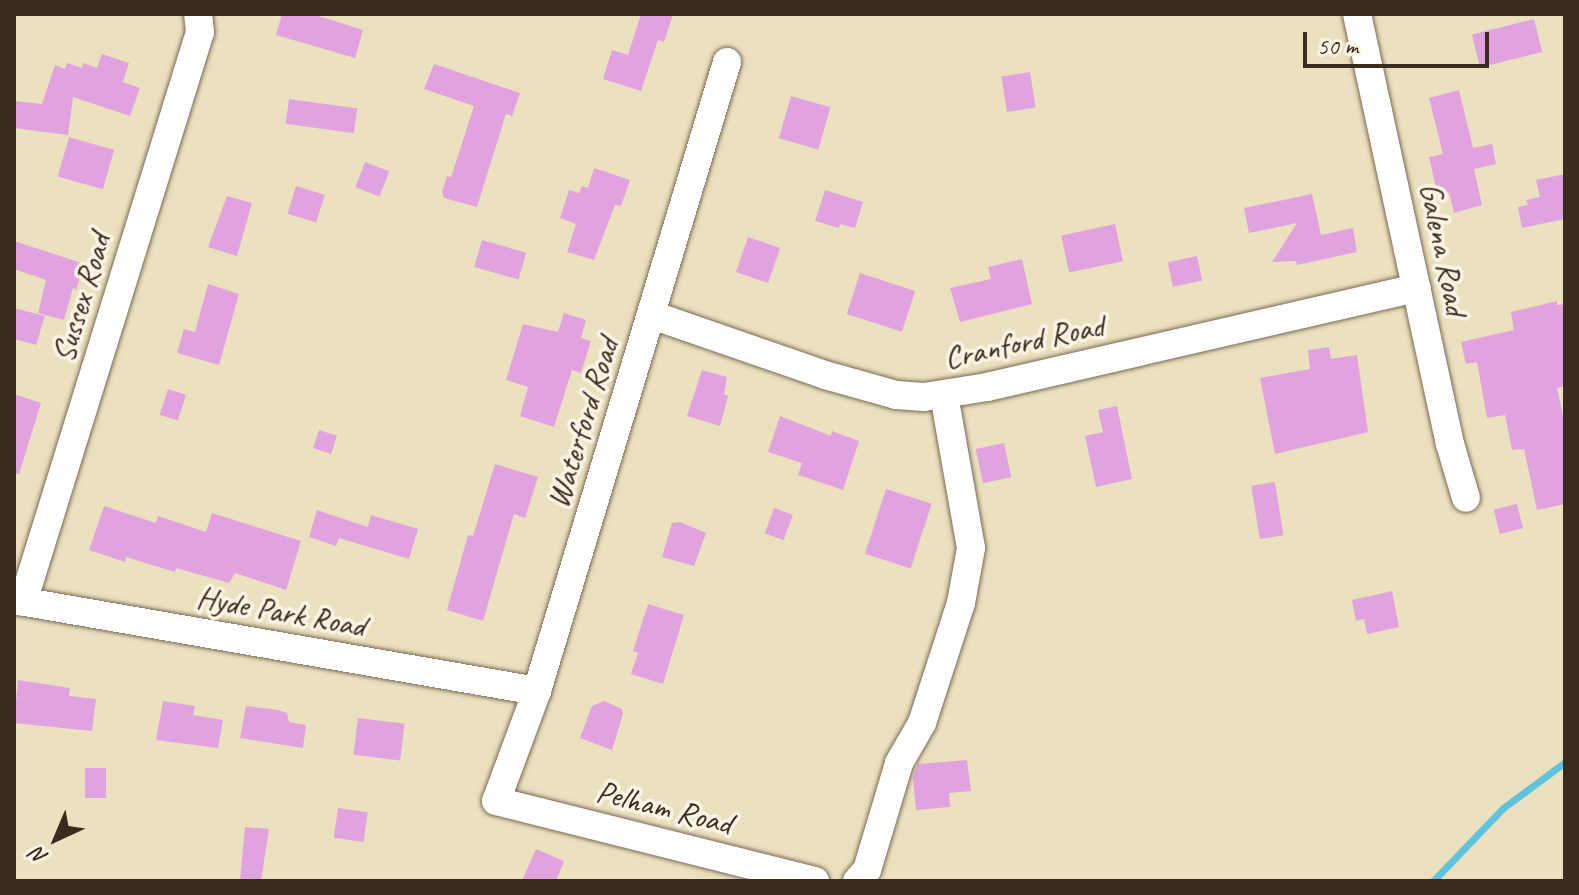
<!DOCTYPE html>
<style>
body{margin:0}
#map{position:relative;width:1579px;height:895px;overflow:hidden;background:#ece1bf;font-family:Caveat,sans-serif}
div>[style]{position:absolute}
.stream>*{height:7px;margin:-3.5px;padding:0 3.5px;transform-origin:3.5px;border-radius:3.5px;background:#60c3de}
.building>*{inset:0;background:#e1a3e0;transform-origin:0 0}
.roads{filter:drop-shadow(0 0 2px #796a56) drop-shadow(0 0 2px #796a56)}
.minor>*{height:28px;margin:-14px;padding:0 14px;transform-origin:14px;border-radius:14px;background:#fff}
span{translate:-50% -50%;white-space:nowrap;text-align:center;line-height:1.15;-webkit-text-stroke:7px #fcf5e5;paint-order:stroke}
.street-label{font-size:32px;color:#3b2a1e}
.frame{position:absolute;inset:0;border:16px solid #3b2a1e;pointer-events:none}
.north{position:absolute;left:16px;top:799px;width:80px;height:80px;-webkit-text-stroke:6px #fcf5e5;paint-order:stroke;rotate:224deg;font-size:22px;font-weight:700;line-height:32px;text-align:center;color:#3b2a1e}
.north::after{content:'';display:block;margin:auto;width:28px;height:36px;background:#3b2a1e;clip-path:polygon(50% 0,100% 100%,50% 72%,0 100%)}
.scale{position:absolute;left:1303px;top:32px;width:186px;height:36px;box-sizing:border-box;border:4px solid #3b2a1e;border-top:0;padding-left:10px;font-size:24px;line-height:28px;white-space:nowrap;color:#3b2a1e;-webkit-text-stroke:6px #fcf5e5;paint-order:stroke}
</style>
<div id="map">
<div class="stream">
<div style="left:1433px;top:881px;width:101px;rotate:-46.2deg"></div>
<div style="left:1503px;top:808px;width:77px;rotate:-36.6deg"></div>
</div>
<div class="building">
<div style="clip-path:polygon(282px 14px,312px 14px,363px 30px,355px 58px,276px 35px)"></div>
<div style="clip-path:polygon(641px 14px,673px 14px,664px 42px,658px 40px,641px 91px,603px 79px,612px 50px,628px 55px)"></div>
<div style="left:1534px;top:19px;width:34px;height:64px;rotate:76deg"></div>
<div style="clip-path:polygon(102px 54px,129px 63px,123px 82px,140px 88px,130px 116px,73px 97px,68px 135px,14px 128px,14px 101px,42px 104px,55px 65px,65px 69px,67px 63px,82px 68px,83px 63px,97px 68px)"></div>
<div style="clip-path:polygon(434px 64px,520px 93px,512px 116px,506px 114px,477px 207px,444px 198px,442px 192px,447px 176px,451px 177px,474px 106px,424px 89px)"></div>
<div style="left:1030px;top:72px;width:36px;height:29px;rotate:81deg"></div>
<div style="clip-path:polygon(1459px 90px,1473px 148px,1492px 144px,1496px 164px,1474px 169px,1482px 205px,1454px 213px,1449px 193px,1438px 196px,1429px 157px,1443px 154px,1429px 98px)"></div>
<div style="left:791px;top:96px;width:41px;height:44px;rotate:16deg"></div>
<div style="left:289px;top:99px;width:69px;height:25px;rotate:8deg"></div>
<div style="left:69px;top:137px;width:47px;height:41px;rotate:16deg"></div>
<div style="left:365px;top:162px;width:26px;height:27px;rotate:21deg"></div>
<div style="clip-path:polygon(594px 168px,630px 180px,621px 206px,615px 205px,594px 260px,567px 252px,576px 224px,560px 218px,569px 190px,579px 193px,582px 186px,588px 188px)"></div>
<div style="clip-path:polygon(1565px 174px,1565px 219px,1522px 228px,1518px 207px,1528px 205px,1526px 200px,1540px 197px,1536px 180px)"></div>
<div style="left:296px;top:186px;width:30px;height:29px;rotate:17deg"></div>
<div style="clip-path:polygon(825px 190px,863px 202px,855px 228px,840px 224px,839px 228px,815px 221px)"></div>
<div style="clip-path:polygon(1312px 194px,1321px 235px,1353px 228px,1357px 252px,1297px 265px,1296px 261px,1272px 262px,1297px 223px,1249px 233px,1244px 208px)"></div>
<div style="clip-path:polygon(227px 196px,252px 203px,237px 256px,208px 247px)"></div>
<div style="left:1115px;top:224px;width:38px;height:55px;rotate:78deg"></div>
<div style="left:748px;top:237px;width:34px;height:37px;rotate:19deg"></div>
<div style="left:482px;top:240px;width:46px;height:28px;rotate:16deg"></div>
<div style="clip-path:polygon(14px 241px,85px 264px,76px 290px,73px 288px,64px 320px,38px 313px,46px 280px,14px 269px)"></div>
<div style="left:1197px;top:256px;width:25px;height:30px;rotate:78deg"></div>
<div style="clip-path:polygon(1022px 259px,1032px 304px,960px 322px,950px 288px,991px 279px,988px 267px)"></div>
<div style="left:860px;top:273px;width:58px;height:43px;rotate:18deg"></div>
<div style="clip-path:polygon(208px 284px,239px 294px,219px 365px,177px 353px,184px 329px,195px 332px)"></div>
<div style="clip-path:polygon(1557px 301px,1557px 305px,1565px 304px,1565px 386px,1557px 388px,1565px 424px,1565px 504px,1537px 510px,1524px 449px,1512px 450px,1505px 415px,1487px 418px,1477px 362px,1466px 364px,1461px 342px,1514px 330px,1511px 312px)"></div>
<div style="clip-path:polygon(14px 308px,45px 316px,36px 345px,14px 339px)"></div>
<div style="clip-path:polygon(564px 313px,586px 320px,581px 338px,591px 341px,581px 373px,572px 370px,554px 427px,520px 416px,528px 387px,506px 380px,523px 324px,558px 332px)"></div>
<div style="clip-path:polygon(1329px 347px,1331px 359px,1357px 355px,1368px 432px,1275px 454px,1260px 378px,1310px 369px,1308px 350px)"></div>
<div style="clip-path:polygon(702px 370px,727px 377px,724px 394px,728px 396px,720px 426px,687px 416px)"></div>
<div style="left:168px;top:389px;width:19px;height:27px;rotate:18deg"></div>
<div style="clip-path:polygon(14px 394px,41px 403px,19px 474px,14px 473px)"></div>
<div style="clip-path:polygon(1117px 406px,1132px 479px,1096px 487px,1085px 436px,1103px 432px,1098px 410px)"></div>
<div style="clip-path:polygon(780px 416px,831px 436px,832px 431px,859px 441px,843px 490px,798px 475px,802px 463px,768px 452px)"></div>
<div style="left:319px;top:430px;width:19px;height:19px;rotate:18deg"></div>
<div style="left:1004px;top:443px;width:35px;height:29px;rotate:78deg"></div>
<div style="clip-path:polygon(495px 464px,538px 477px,525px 518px,514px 514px,483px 621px,447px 610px,468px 535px,473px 536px)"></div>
<div style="left:1275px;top:482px;width:54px;height:24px;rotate:81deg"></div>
<div style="left:886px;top:489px;width:48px;height:68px;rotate:18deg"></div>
<div style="left:1517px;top:504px;width:25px;height:24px;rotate:76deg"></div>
<div style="clip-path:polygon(104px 506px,156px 523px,158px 516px,206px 532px,212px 513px,301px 541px,286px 590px,235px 573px,229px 583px,176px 568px,175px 572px,126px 557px,125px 562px,89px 550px)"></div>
<div style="left:774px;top:508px;width:20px;height:27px;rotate:20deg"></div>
<div style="clip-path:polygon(317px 510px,368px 527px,371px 515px,418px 529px,409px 559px,339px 538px,336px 546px,309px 537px)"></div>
<div style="clip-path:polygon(680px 522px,706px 533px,694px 566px,662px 557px,672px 523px)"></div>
<div style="clip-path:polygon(1392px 591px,1399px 627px,1367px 634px,1364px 619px,1356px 621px,1352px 600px)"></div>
<div style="clip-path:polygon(648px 604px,684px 615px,663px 684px,631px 674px,638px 653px,633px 651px)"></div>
<div style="clip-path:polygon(18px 680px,70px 688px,69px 696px,96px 699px,92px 731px,14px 723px)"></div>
<div style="clip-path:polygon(163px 701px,195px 706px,193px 715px,223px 720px,218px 748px,156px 740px)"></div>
<div style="clip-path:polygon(604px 701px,622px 709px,623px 714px,612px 750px,580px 738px,592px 706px)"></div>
<div style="clip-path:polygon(246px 706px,278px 710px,287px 713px,289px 722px,306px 725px,303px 748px,240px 738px)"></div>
<div style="left:358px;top:718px;width:47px;height:37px;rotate:7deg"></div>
<div style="clip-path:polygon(967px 760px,971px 791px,949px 793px,950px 807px,916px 810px,913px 777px,918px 764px)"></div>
<div style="left:85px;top:768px;width:21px;height:30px"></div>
<div style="left:338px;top:808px;width:30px;height:30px;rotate:8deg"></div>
<div style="clip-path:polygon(245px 827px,269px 829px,261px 881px,240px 881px)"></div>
<div style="clip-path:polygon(536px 849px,564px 861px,556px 881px,522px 881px)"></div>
</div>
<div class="roads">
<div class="minor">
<div style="left:1357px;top:14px;width:440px;rotate:77.8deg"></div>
<div style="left:1450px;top:444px;width:56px;rotate:73.5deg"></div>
<div style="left:727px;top:62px;width:657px;rotate:106.81deg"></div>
<div style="left:537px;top:691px;width:117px;rotate:110.4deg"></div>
<div style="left:496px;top:801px;width:329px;rotate:14.1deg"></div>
<div style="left:652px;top:315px;width:183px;rotate:19.1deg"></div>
<div style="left:825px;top:375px;width:74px;rotate:15.7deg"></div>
<div style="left:896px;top:395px;width:28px;rotate:4deg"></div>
<div style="left:924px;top:397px;width:64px;rotate:-9deg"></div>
<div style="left:987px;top:387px;width:441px;rotate:-13deg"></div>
<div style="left:14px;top:600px;width:531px;rotate:9.87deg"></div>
<div style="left:23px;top:602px;width:597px;rotate:-72.75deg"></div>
<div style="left:200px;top:32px;width:18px;rotate:-96deg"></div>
<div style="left:857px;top:881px;width:15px;rotate:-48deg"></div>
<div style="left:867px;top:870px;width:112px;rotate:-73.3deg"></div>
<div style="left:899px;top:763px;width:46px;rotate:-60.1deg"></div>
<div style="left:922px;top:723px;width:126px;rotate:-72deg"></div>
<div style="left:961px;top:603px;width:56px;rotate:-79.7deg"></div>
<div style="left:971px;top:548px;width:155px;rotate:-100deg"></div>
</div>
</div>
<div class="street-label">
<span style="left:1443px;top:249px;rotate:78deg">Galena Road</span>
<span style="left:82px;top:298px;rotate:-73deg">Sussex Road</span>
<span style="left:1024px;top:342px;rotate:-12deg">Cranford Road</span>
<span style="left:583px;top:423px;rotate:-73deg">Waterford Road</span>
<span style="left:281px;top:612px;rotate:10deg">Hyde Park Road</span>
<span style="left:664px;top:808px;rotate:14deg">Pelham Road</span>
</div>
<div class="frame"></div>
<div class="north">N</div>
<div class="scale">50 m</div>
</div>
